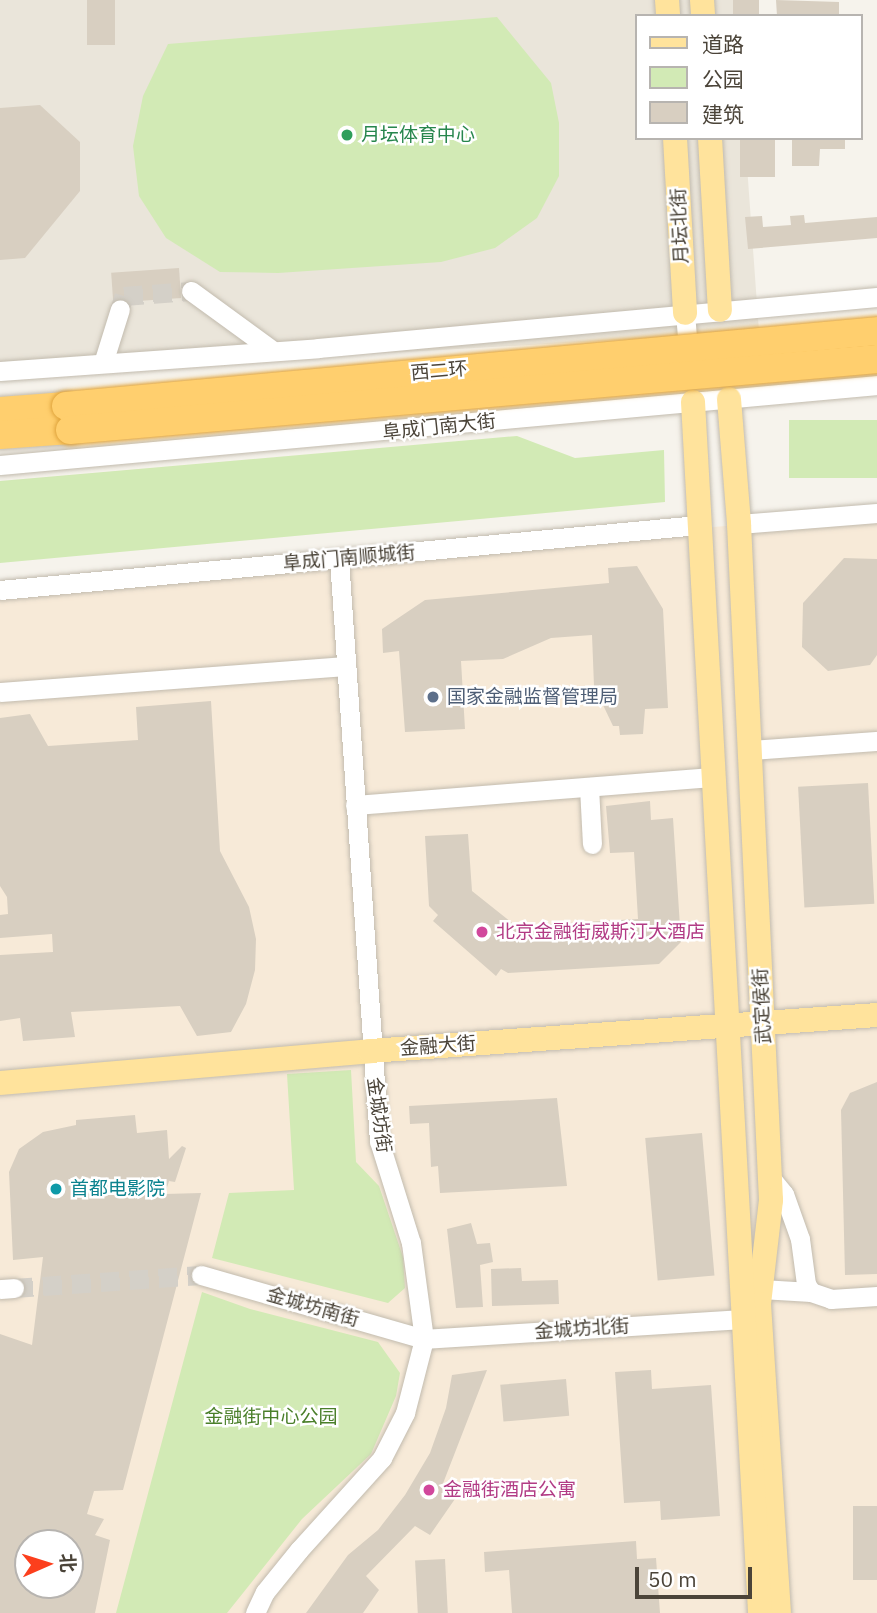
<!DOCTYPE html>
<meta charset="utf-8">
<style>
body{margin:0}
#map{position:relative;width:877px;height:1613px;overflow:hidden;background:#f6f3ec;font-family:"IBM Plex Sans","Noto Sans SC",sans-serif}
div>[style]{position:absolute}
.residential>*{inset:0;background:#eae5da}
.commercial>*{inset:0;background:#f7ead8}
.green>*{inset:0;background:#d2eab5;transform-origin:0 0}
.building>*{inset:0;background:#d8cfc1;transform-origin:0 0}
.minor-tunnel>*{height:19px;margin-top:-9.5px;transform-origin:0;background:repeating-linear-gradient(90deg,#d4d0c8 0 19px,transparent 0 29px)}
.roads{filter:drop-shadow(0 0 2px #c2bbae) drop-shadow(0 0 2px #c2bbae)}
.minor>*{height:19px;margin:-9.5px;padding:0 9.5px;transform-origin:9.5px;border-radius:9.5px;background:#fff}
.major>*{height:24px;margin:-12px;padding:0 12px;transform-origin:12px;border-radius:12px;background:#ffe39c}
.highway>*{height:28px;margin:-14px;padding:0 14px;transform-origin:14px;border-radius:14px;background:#ffcf6e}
.bridges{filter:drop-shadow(0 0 2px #e0a43c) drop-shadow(0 0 2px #e0a43c)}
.highway-bridge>*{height:28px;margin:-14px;padding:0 14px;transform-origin:14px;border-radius:14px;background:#ffcf6e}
.dots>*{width:19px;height:19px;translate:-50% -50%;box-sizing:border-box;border:4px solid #fff;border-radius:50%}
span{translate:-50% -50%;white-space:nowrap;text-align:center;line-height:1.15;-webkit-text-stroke:5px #fff;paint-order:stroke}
.leisure-label{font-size:19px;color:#27864d}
.left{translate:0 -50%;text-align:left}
.street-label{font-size:19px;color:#4b4439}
.service-label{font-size:19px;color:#4e5e75}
.hotel-label{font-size:19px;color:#b23c85}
.culture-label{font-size:19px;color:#0d838f}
.park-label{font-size:19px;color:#4a7f2a}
.legend{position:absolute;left:635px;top:14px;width:228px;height:126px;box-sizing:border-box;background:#fff;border:2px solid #b7b4b0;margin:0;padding:9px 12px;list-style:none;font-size:21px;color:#4b4439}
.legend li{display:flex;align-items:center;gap:14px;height:35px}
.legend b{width:35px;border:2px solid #b7b4b0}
.north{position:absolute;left:14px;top:1529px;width:70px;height:70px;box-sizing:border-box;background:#fff;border:2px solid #b7b4b0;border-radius:50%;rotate:87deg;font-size:19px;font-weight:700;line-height:28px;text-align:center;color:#4b4439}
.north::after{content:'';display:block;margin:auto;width:24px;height:32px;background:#fc3f1d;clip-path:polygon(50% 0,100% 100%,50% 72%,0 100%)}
.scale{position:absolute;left:635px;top:1567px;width:117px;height:32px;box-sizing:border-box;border:4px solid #4b4439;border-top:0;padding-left:9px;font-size:21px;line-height:24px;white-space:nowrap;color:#4b4439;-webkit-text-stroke:5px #fff;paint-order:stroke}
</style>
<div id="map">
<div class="residential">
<div style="clip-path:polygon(0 0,735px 0,737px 16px,637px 16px,637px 138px,745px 138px,759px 332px,0 375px)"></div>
</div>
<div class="commercial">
<div style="clip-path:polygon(evenodd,877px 513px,877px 1613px,0 1613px,0 588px,877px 513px,28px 1543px,70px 1543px,70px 1585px,28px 1585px,28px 1543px)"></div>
</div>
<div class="green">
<div style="clip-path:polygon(497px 17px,551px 83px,559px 123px,559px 176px,537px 218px,495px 248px,441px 262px,278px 273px,220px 272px,166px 238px,139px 196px,133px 146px,143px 96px,168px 44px)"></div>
<div style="left:877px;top:420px;width:58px;height:88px;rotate:90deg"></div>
<div style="clip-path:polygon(517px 436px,575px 458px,664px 450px,665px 502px,0 563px,0 481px)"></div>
<div style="clip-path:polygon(351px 1070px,356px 1162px,379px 1186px,403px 1257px,405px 1288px,388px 1303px,212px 1258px,229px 1193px,294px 1190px,287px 1074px)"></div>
<div style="clip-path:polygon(202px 1292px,250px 1309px,378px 1342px,400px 1373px,396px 1396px,371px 1454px,302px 1519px,227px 1613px,116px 1613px)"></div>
</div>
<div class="building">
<div style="left:87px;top:0;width:28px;height:45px"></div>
<div style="left:733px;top:0;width:26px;height:16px"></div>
<div style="clip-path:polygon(776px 0,839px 2px,839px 16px,777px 16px)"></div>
<div style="clip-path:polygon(40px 105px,80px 142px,80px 191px,25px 258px,0 260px,0 108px)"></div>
<div style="left:740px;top:138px;width:35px;height:39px"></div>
<div style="clip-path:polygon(792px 138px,845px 138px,845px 149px,820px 149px,819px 166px,792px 166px)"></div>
<div style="clip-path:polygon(804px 215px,805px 223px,877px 217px,877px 238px,748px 249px,745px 217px,762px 216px,763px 227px,791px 225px,790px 216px)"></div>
<div style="left:179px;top:268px;width:30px;height:68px;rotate:86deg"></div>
<div style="clip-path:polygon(844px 558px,877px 559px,877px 655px,870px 665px,828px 671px,802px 647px,803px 603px)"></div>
<div style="clip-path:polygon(637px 566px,663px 609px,668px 708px,645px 709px,643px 734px,620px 735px,619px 726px,613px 726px,594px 686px,592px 635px,551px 638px,503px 659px,461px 661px,465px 729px,405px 732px,399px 651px,383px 653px,382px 629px,425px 600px,609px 583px,608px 568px)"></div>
<div style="clip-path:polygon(211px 701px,220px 851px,249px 907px,256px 939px,255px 970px,246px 1004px,231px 1032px,197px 1036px,180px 1006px,71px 1012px,75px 1037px,23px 1041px,20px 1018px,0 1021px,0 955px,53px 952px,52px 934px,0 938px,0 915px,8px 914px,7px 897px,0 886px,0 718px,30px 714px,48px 746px,138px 740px,136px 707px)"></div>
<div style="left:868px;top:783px;width:121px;height:70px;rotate:87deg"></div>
<div style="clip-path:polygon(650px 801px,651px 820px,673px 818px,681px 942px,659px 964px,508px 973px,501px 969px,496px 976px,433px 921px,438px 915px,429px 906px,425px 836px,468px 834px,472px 891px,516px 926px,638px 919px,634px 852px,610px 853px,606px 806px)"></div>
<div style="clip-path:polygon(877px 1082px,877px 1274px,845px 1275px,841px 1110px,850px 1093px)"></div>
<div style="clip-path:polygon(557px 1098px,567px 1186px,440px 1193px,438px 1166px,431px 1167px,429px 1123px,410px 1124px,409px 1106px)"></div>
<div style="clip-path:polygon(evenodd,135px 1115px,137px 1133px,167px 1130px,169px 1159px,182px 1146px,186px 1148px,175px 1182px,169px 1181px,165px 1194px,201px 1193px,123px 1490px,94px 1491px,87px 1514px,104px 1519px,95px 1535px,110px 1540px,95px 1613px,0 1613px,0 1334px,32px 1345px,43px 1257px,13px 1260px,9px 1172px,19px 1149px,43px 1132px,76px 1125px,76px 1120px,135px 1115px,28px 1543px,70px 1543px,70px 1585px,28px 1585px,28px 1543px)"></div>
<div style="left:702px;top:1133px;width:143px;height:57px;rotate:85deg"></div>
<div style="clip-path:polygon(471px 1223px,477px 1244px,490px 1243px,493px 1262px,480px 1265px,483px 1307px,456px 1308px,447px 1229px)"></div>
<div style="clip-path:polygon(521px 1268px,522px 1281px,558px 1280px,559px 1304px,492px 1306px,491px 1269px)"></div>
<div style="clip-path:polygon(487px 1370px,442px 1486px,457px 1496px,430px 1535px,415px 1526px,366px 1576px,379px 1590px,363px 1613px,306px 1613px,348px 1555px,378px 1530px,405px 1495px,430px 1453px,446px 1408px,452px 1375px)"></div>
<div style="clip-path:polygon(651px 1370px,652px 1389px,711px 1385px,720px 1516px,661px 1520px,660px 1501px,624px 1503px,615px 1372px)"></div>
<div style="left:566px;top:1379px;width:37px;height:66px;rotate:85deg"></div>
<div style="left:877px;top:1506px;width:74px;height:24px;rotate:90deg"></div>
<div style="clip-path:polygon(636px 1541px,637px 1559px,656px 1558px,660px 1613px,512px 1613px,509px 1570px,485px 1572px,484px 1552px)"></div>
<div style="left:445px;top:1559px;width:54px;height:30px;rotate:87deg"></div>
</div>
<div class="minor-tunnel">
<div style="left:120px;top:309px;width:14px;rotate:-73deg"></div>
<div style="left:124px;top:296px;width:67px;rotate:-4.3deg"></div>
<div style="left:14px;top:1288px;width:187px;rotate:-4deg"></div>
</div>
<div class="roads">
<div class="minor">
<div style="left:191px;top:291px;width:100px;rotate:36.1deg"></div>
<div style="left:685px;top:313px;width:48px;rotate:85.2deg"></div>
<div style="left:104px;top:360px;width:53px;rotate:-72.6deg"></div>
<div style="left:0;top:371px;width:319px;rotate:-4.1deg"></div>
<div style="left:318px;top:348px;width:561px;rotate:-5.21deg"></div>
<div style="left:0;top:465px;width:881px;rotate:-5.21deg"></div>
<div style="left:739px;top:524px;width:138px;rotate:-4.6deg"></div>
<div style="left:0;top:590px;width:701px;rotate:-5.32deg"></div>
<div style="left:0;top:692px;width:347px;rotate:-4.3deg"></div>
<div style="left:750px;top:750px;width:127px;rotate:-4.1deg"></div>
<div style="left:589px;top:787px;width:57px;rotate:87deg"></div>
<div style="left:355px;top:805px;width:358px;rotate:-4.5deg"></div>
<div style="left:770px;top:1177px;width:22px;rotate:51deg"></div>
<div style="left:784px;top:1194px;width:48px;rotate:70.4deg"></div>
<div style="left:800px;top:1239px;width:45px;rotate:82.4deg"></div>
<div style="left:806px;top:1284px;width:9px;rotate:58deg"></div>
<div style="left:201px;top:1275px;width:232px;rotate:16deg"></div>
<div style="left:424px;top:1339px;width:318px;rotate:-3.6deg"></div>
<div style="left:0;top:1289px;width:14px;rotate:-4deg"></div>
<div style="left:761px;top:1289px;width:50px;rotate:3.4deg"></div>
<div style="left:811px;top:1292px;width:21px;rotate:19deg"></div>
<div style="left:831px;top:1299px;width:46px;rotate:-3.7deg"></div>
<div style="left:255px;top:1613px;width:23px;rotate:-65deg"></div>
<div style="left:265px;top:1592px;width:54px;rotate:-51deg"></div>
<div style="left:299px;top:1550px;width:124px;rotate:-47.9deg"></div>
<div style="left:382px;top:1458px;width:51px;rotate:-62.9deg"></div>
<div style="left:405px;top:1413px;width:76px;rotate:-75.6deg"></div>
<div style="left:424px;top:1339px;width:97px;rotate:-97.7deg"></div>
<div style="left:411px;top:1243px;width:107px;rotate:-107.4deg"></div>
<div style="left:379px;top:1141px;width:583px;rotate:-93.93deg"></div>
</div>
<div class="major">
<div style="left:667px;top:0;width:16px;rotate:86deg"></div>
<div style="left:702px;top:0;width:16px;rotate:86deg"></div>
<div style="left:675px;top:138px;width:175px;rotate:86.7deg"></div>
<div style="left:710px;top:138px;width:172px;rotate:86.7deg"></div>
<div style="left:729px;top:399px;width:125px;rotate:85.4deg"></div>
<div style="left:739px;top:524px;width:677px;rotate:87.29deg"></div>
<div style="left:771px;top:1200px;width:105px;rotate:96.6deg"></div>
<div style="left:759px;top:1304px;width:310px;rotate:86.3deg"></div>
<div style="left:693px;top:402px;width:1213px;rotate:86.83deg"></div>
<div style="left:0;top:1083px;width:371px;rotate:-4.9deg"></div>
<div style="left:370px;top:1051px;width:508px;rotate:-4.06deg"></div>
</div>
<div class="highway">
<div style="left:0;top:411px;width:66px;rotate:-4.3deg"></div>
<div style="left:0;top:435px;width:70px;rotate:-4.1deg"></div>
</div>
</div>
<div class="bridges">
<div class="highway-bridge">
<div style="left:66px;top:406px;width:814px;rotate:-5.28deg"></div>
<div style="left:70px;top:430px;width:810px;rotate:-5.03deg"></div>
</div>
</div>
<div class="dots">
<div style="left:347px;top:135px;background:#2e9e5b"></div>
<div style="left:433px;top:697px;background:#5c6f8a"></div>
<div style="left:482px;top:932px;background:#d1479c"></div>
<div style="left:56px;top:1189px;background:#0f9aa8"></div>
<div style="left:429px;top:1490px;background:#d1479c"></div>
</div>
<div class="leisure-label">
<span class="left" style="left:361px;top:135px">月坛体育中心</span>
</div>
<div class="street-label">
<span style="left:680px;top:226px;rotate:-93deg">月坛北街</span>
<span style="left:439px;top:371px;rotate:-5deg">西二环</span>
<span style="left:439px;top:427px;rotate:-6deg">阜成门南大街</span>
<span style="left:349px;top:558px;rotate:-5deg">阜成门南顺城街</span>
<span style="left:762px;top:1006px;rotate:-93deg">武定侯街</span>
<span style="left:438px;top:1046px;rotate:-4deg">金融大街</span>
<span style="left:379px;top:1115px;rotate:82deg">金城坊街</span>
<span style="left:313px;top:1307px;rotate:16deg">金城坊南街</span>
<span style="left:582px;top:1329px;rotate:-4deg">金城坊北街</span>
</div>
<div class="service-label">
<span class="left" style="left:447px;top:697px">国家金融监督管理局</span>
</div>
<div class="hotel-label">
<span class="left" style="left:496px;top:932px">北京金融街威斯汀大酒店</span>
<span class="left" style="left:443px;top:1490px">金融街酒店公寓</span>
</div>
<div class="culture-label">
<span class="left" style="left:70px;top:1189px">首都电影院</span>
</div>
<div class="park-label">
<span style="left:271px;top:1417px">金融街中心公园</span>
</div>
<ul class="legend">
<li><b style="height:9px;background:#ffe39c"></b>道路</li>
<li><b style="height:19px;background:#d2eab5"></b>公园</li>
<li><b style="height:19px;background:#d8cfc1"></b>建筑</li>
</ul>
<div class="north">北</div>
<div class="scale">50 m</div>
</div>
